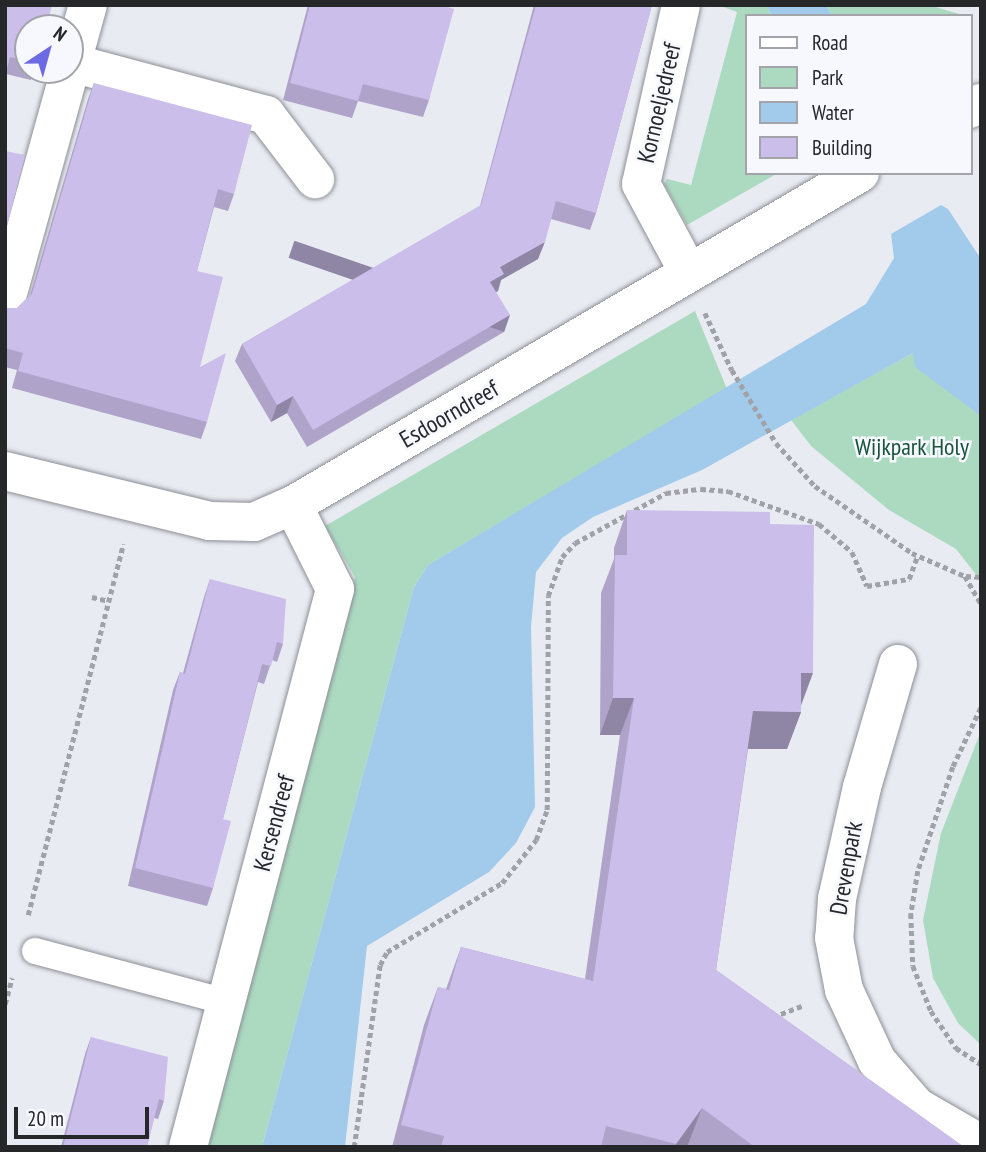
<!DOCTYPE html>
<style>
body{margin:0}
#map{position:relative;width:986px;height:1152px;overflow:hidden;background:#e9ebf2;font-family:"PT Sans Narrow",sans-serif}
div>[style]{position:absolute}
.green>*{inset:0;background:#acdac1}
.water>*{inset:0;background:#a2caeb}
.path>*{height:4.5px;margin-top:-2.25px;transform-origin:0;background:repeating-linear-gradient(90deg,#a1a2a7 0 5px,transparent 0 8.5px)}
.roads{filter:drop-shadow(0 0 2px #8d8f95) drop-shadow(0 0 2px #8d8f95)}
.lane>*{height:26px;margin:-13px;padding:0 13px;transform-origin:13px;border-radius:13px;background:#fff}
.street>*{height:38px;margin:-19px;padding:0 19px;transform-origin:19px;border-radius:19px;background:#fff}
.wall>*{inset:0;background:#afa3c9}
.shaded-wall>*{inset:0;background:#8f85a4;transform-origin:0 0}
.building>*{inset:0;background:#ccbeea}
span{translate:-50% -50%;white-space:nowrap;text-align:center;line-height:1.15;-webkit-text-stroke:5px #f7f8fe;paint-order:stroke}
.street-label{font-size:24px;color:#262729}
.park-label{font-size:24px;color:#19533a}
.frame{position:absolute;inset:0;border:7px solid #262729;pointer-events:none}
.legend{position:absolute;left:745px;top:14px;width:228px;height:161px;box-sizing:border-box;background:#f7f8fe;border:2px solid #a3a4a9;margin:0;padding:9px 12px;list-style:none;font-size:21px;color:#262729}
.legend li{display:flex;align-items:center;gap:14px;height:35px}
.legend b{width:35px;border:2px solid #a3a4a9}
.north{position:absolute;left:14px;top:14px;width:70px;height:70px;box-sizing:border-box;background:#f7f8fe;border:2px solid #a3a4a9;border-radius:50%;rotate:36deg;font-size:19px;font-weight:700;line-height:28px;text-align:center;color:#262729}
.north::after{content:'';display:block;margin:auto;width:24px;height:32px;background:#6d6ae4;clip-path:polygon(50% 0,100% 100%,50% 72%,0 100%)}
.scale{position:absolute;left:14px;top:1107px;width:135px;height:32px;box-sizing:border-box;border:4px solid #262729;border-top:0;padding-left:9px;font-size:21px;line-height:24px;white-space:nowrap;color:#262729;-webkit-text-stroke:5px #f7f8fe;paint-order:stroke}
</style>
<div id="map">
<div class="green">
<div style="clip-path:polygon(718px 5px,766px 5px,772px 16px,746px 16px,746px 173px,778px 173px,687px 225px,664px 184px,667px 179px,691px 185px,737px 12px)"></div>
<div style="clip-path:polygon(826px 5px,929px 5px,966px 16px,832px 16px)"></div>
<div style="clip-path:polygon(695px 311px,727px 389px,428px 565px,414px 587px,262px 1147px,200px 1147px,355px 577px,325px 526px)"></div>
<div style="clip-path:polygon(913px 353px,981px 416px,981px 581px,956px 549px,889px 510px,811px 446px,791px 420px)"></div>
<div style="clip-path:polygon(981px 731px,981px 1045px,958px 1023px,933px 978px,923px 920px,941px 833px)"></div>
</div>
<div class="water">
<div style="clip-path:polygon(766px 5px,826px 5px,832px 16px,772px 16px)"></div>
<div style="clip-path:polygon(941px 205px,948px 209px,981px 259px,981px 416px,915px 367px,913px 353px,702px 470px,593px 517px,562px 538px,536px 572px,531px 627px,535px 807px,516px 843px,489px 872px,367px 946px,345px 1147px,262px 1147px,414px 587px,428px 565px,866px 304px,894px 258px,891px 234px)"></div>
</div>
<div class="path">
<div style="left:705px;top:313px;width:63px;rotate:64.7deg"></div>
<div style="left:732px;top:370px;width:85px;rotate:58.9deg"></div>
<div style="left:776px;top:443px;width:58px;rotate:47.8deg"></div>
<div style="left:815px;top:486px;width:118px;rotate:34.6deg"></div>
<div style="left:912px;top:553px;width:58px;rotate:23.5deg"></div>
<div style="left:965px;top:576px;width:32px;rotate:60deg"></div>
<div style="left:966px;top:576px;width:15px;rotate:4deg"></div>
<div style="left:92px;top:597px;width:17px;rotate:13deg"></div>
<div style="left:981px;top:708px;width:65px;rotate:115.4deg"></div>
<div style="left:953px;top:767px;width:110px;rotate:108.6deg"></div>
<div style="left:918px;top:871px;width:44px;rotate:99.2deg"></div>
<div style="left:911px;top:914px;width:52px;rotate:87.8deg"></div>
<div style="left:913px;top:966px;width:48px;rotate:68.2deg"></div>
<div style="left:931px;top:1011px;width:45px;rotate:56deg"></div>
<div style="left:956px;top:1048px;width:30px;rotate:33deg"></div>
<div style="left:28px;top:915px;width:383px;rotate:-75.6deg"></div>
<div style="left:5px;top:1004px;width:27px;rotate:-75deg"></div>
<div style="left:773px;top:1017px;width:33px;rotate:-21deg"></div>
<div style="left:354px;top:1147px;width:184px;rotate:-81.9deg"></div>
<div style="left:380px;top:965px;width:15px;rotate:-62deg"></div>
<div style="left:387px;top:952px;width:134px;rotate:-31deg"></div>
<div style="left:502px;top:883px;width:55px;rotate:-51.7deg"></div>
<div style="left:536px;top:840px;width:32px;rotate:-70deg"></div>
<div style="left:547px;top:810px;width:214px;rotate:-89.7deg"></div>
<div style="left:548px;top:596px;width:41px;rotate:-70.3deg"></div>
<div style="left:562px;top:557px;width:19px;rotate:-47deg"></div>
<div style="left:575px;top:543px;width:104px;rotate:-28.8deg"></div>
<div style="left:666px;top:493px;width:35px;rotate:-7deg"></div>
<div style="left:701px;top:489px;width:27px;rotate:4deg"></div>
<div style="left:728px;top:491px;width:97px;rotate:19.9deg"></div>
<div style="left:819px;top:524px;width:43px;rotate:40.3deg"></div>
<div style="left:852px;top:552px;width:37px;rotate:66deg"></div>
<div style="left:867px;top:586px;width:43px;rotate:-9.5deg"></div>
<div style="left:909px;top:579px;width:23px;rotate:-70deg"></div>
</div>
<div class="roads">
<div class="lane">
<div style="left:35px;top:951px;width:199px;rotate:14.9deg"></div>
</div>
<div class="street">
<div style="left:681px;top:5px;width:183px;rotate:102.6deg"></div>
<div style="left:641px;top:184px;width:101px;rotate:61.7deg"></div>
<div style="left:72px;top:63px;width:201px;rotate:15deg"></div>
<div style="left:266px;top:115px;width:81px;rotate:52.6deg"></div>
<div style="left:970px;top:109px;width:13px;rotate:-29deg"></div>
<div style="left:5px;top:304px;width:310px;rotate:-74.5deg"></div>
<div style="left:5px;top:471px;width:211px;rotate:13.7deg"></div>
<div style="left:210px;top:521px;width:44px;rotate:1.3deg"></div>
<div style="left:254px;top:522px;width:43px;rotate:-23.6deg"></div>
<div style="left:293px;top:505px;width:657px;rotate:-30.35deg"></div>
<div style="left:898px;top:664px;width:128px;rotate:106.3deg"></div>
<div style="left:862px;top:787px;width:115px;rotate:102.6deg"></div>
<div style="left:837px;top:899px;width:39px;rotate:94deg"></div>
<div style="left:834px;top:938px;width:53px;rotate:79.1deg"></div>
<div style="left:844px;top:990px;width:78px;rotate:65.1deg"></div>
<div style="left:877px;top:1061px;width:61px;rotate:49deg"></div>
<div style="left:917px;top:1107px;width:74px;rotate:30deg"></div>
<div style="left:188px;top:1147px;width:577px;rotate:-75.24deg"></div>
<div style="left:335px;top:589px;width:94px;rotate:-116.6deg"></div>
</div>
</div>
<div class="wall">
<div style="clip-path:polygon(5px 5px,28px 28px,28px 70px,34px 70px,31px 80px,6px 74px)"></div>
<div style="clip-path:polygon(308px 5px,441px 5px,429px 100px,423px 117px,358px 101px,352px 118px,283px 100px)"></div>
<div style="clip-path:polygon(534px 5px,652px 5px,596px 213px,590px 230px,551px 219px,538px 259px,501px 280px,498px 291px,496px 292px,504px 332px,307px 447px,287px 413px,271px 422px,235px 361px,242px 344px,480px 206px)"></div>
<div style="clip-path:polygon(94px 83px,234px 194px,228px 211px,214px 207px,197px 271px,200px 367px,207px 422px,201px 439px,12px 388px,17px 370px,5px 367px,5px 308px,17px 308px,30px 295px,88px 99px)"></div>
<div style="clip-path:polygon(627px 510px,770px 524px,801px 712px,787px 749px,748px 749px,716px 970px,964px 1147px,392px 1147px,424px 1025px,438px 987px,446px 989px,461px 947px,585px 979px,620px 735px,600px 735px,601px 593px,614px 559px,614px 548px)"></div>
<div style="clip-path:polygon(210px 579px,283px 644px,277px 662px,272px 660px,264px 684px,258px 682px,223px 819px,213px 888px,207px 906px,128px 886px,173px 690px,180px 672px,183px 673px,204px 597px)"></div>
<div style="clip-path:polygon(91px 1037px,164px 1101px,158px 1119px,154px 1118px,147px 1147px,61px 1147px,85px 1054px)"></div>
</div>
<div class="shaded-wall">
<div style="clip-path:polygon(545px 242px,538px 259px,501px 280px,498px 291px,484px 298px,490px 282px,500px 267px)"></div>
<div style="left:510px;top:315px;width:18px;height:228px;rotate:109deg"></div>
<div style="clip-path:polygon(293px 396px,287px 413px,271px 422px,277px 405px)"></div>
<div style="clip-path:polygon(801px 673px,813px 673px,799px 711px)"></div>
<div style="clip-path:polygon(613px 698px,634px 698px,620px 735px,600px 735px)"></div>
<div style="clip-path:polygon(753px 711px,801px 712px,787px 749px,739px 749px)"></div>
<div style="clip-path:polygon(702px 1108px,687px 1147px,675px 1147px,676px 1144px)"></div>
</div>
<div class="building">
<div style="clip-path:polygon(5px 5px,52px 5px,46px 28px,28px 28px,28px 61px,10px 57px,5px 76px)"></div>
<div style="clip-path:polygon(310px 5px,441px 5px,454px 9px,429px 100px,363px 84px,358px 101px,290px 83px)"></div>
<div style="clip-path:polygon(536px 5px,652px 5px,596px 213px,556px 201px,545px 242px,500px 267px,504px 274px,490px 282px,510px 315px,313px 430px,293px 396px,277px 405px,242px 344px,481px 205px)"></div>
<div style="clip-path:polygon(94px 83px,252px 125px,234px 194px,218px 189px,197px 271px,223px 277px,200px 367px,226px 353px,207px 422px,18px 371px,23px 353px,5px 348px,5px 308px,17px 308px,32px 294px)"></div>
<div style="clip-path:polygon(5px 151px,25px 155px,5px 234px)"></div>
<div style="clip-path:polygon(627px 510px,770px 512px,770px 524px,814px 525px,813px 673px,801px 673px,801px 712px,753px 711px,716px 970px,964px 1147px,755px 1147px,702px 1108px,676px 1144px,606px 1126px,601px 1147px,441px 1147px,444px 1136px,401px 1125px,438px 987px,449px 990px,461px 947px,593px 981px,634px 698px,613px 698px,615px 555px,627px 555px)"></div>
<div style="clip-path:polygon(210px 579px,286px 599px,283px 644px,277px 642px,271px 666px,262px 664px,223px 819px,231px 821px,213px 888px,135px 868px,180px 672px,185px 674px)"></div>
<div style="clip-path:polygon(91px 1037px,168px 1057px,164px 1101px,159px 1099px,147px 1147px,63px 1147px)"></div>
</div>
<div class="street-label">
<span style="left:659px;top:103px;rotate:-77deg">Kornoeljedreef</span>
<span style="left:449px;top:414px;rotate:-30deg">Esdoorndreef</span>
<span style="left:274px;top:823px;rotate:-75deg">Kersendreef</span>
<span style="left:846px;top:868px;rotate:-80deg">Drevenpark</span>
</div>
<div class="park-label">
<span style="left:912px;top:447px">Wijkpark Holy</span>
</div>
<div class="frame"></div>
<ul class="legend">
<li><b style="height:9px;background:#fff"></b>Road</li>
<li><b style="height:19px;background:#acdac1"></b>Park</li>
<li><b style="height:19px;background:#a2caeb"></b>Water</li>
<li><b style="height:19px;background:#ccbeea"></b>Building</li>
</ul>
<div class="north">N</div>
<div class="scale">20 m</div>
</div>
